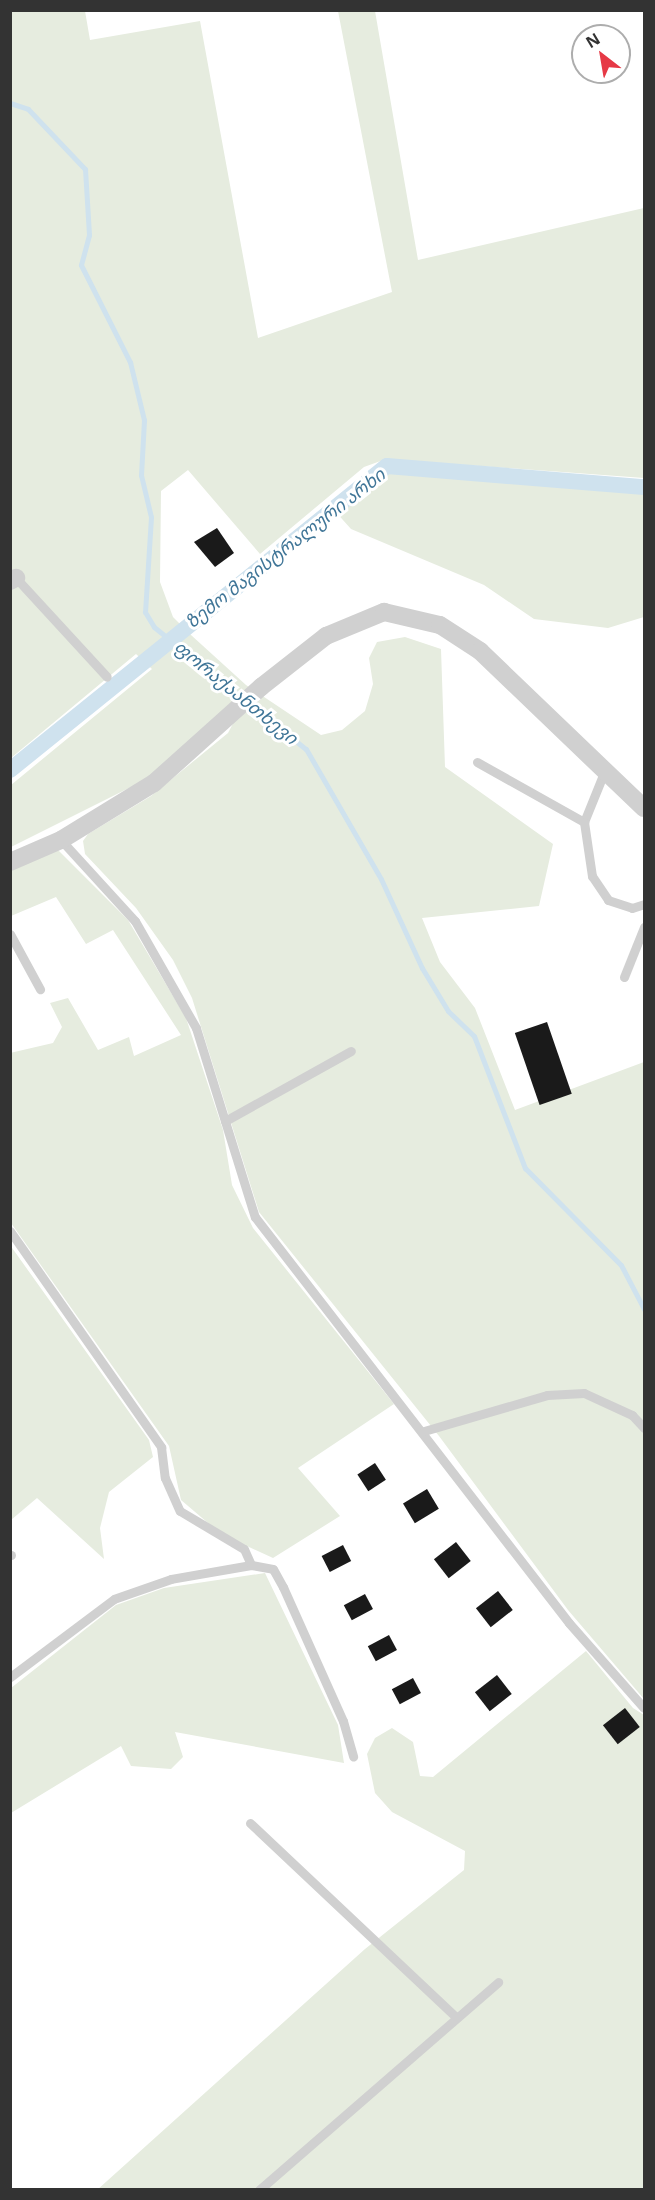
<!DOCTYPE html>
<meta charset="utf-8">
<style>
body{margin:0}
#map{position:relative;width:655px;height:2200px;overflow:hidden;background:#fff;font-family:"Noto Sans","Noto Sans Georgian",sans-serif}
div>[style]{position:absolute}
.green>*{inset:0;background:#e6ecdf}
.stream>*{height:5px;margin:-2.5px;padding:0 2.5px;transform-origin:2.5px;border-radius:2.5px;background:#cfe2ee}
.canal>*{height:16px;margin:-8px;padding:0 8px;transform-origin:8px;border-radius:8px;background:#cfe2ee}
.building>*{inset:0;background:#1a1a1a;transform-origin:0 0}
.service>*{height:9px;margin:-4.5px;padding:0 4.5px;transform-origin:4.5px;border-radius:4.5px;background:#d0d0d0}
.minor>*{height:18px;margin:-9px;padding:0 9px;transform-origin:9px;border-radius:9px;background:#d0d0d0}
span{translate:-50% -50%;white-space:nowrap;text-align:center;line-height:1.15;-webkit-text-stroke:6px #fff;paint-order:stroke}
.water-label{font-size:18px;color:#3f7597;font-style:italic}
.frame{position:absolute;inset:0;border:12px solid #333;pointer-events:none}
.north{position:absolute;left:571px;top:24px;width:60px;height:60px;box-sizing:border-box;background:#fff;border:2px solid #adadad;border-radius:50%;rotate:329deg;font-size:16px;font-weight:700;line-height:24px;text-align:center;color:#333}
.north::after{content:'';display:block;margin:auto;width:21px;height:27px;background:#e63946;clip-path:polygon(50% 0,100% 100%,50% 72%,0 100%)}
</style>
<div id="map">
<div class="green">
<div style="clip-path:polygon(11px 11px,85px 11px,90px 40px,200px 21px,258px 338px,392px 292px,338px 11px,375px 11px,418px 260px,644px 208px,644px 478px,386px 459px,364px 467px,260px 554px,188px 470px,161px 491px,160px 582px,173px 617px,191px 635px,246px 685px,321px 735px,342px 730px,365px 711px,373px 684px,369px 658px,377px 642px,405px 637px,441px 649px,445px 767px,553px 844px,539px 906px,422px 918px,440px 962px,475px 1008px,515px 1110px,644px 1062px,644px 1699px,568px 1610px,439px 1436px,259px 1212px,192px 998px,173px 960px,136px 908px,85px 854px,83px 841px,88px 834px,151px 796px,228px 733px,238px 714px,145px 780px,11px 847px,11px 785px,152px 669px,136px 654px,11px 758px)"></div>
<div style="clip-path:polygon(394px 470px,644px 493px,644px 617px,608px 628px,534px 619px,484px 585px,351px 529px,334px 510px,375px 477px)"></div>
<div style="clip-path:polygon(56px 848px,128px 920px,186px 1018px,223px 1130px,232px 1185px,253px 1228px,394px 1404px,298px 1468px,340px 1516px,273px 1558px,221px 1534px,181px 1500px,169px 1446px,11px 1223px,10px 1053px,53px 1043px,62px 1027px,50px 1003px,68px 998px,98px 1050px,129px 1037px,134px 1056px,181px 1035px,113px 930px,86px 944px,56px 897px,11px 916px,11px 870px)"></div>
<div style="clip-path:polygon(10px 1245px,149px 1440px,153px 1457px,109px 1492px,100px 1528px,104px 1559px,37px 1498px,11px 1520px)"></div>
<div style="clip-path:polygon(265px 1573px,338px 1725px,344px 1763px,175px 1732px,183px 1757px,171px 1769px,131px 1766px,121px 1746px,11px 1813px,11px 1688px,116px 1605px,164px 1588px)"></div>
<div style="clip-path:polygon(586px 1651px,633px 1708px,644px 1715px,644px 2189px,97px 2190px,365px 1949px,464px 1870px,465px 1851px,392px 1812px,375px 1793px,367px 1754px,375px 1738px,392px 1728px,413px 1742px,420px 1776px,433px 1777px)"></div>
</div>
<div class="stream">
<div style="left:10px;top:103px;width:19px;rotate:18deg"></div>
<div style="left:28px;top:109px;width:83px;rotate:46.5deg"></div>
<div style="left:85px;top:169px;width:66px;rotate:86.5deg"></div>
<div style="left:89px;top:235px;width:31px;rotate:105deg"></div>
<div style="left:81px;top:265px;width:109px;rotate:63.2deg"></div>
<div style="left:130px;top:362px;width:60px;rotate:76.4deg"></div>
<div style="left:144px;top:420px;width:55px;rotate:93.1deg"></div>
<div style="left:141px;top:475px;width:43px;rotate:76.6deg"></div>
<div style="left:151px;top:517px;width:95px;rotate:93.6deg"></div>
<div style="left:145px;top:612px;width:17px;rotate:59deg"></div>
<div style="left:154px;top:627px;width:195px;rotate:38.8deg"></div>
<div style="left:306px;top:749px;width:150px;rotate:60deg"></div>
<div style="left:381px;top:879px;width:98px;rotate:65.3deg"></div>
<div style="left:422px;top:968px;width:50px;rotate:58.8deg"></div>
<div style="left:448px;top:1011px;width:36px;rotate:44deg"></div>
<div style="left:474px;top:1036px;width:142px;rotate:68.9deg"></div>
<div style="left:525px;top:1168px;width:136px;rotate:45.3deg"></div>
<div style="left:621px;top:1265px;width:50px;rotate:62.4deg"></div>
</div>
<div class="canal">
<div style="left:10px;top:770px;width:484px;rotate:-38.9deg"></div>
<div style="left:387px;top:466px;width:258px;rotate:4.7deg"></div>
</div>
<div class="building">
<div style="clip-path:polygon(217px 528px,234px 553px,215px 567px,194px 542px)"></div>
<div style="left:547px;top:1022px;width:76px;height:34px;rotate:71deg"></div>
<div style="left:375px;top:1463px;width:20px;height:21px;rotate:57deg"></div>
<div style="left:427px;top:1489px;width:23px;height:28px;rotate:59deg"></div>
<div style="left:456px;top:1542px;width:24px;height:28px;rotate:52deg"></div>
<div style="left:343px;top:1545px;width:18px;height:24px;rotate:63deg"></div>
<div style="left:498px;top:1591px;width:24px;height:28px;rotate:52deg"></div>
<div style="left:365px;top:1594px;width:17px;height:24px;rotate:62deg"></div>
<div style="left:389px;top:1635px;width:17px;height:24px;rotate:62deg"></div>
<div style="left:497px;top:1675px;width:24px;height:28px;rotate:52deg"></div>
<div style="left:413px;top:1678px;width:17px;height:24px;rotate:62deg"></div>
<div style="left:625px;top:1708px;width:24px;height:28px;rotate:52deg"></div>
</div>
<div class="service">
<div style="left:16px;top:578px;width:134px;rotate:47.4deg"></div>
<div style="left:477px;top:762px;width:123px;rotate:29.3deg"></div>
<div style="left:605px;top:770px;width:56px;rotate:112deg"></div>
<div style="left:584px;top:822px;width:55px;rotate:81.6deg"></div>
<div style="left:592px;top:876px;width:29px;rotate:56deg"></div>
<div style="left:608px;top:900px;width:25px;rotate:18deg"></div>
<div style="left:632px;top:908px;width:13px;rotate:-18deg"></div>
<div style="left:61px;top:840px;width:110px;rotate:47.6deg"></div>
<div style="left:135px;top:921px;width:123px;rotate:60.3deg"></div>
<div style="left:196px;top:1028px;width:198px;rotate:72.7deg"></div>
<div style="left:255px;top:1217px;width:513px;rotate:52.28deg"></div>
<div style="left:569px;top:1623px;width:113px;rotate:48.6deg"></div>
<div style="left:10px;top:934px;width:63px;rotate:61.4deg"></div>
<div style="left:624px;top:977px;width:54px;rotate:-68.2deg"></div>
<div style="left:225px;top:1121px;width:144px;rotate:-29.1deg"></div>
<div style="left:10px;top:1231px;width:264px;rotate:55deg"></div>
<div style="left:161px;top:1447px;width:31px;rotate:83deg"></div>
<div style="left:165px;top:1478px;width:36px;rotate:66deg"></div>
<div style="left:180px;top:1511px;width:74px;rotate:30.7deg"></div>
<div style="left:244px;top:1549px;width:17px;rotate:66deg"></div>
<div style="left:251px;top:1565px;width:81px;rotate:170.1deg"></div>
<div style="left:171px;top:1579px;width:60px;rotate:160.7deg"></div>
<div style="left:114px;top:1599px;width:130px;rotate:143.1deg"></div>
<div style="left:424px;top:1431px;width:128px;rotate:-16.3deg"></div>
<div style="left:547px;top:1395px;width:37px;rotate:-3deg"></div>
<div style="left:584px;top:1393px;width:53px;rotate:24.6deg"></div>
<div style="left:632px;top:1415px;width:18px;rotate:47deg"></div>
<div style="left:10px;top:1555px;width:1px"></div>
<div style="left:251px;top:1565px;width:22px;rotate:10deg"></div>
<div style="left:273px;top:1569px;width:21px;rotate:61deg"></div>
<div style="left:283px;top:1587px;width:147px;rotate:65.9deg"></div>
<div style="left:343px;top:1721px;width:37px;rotate:74deg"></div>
<div style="left:250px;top:1823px;width:284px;rotate:43.3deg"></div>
<div style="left:259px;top:2190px;width:317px;rotate:-41deg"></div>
</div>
<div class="minor">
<div style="left:10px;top:581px;width:7px;rotate:-27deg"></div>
<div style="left:10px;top:862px;width:56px;rotate:-23.3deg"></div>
<div style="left:61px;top:840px;width:109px;rotate:-31.5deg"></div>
<div style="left:154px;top:783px;width:144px;rotate:-41.9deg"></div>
<div style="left:261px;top:687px;width:83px;rotate:-38.1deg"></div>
<div style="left:326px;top:636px;width:63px;rotate:-22.5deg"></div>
<div style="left:384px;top:612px;width:57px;rotate:13.1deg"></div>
<div style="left:440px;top:625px;width:48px;rotate:33deg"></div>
<div style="left:480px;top:651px;width:227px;rotate:43.8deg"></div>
</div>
<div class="water-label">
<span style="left:285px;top:548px;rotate:-38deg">ზემო მაგისტრალური არხი</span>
<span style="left:236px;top:692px;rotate:39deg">ფორაქაანთხევი</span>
</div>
<div class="frame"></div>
<div class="north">N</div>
</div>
